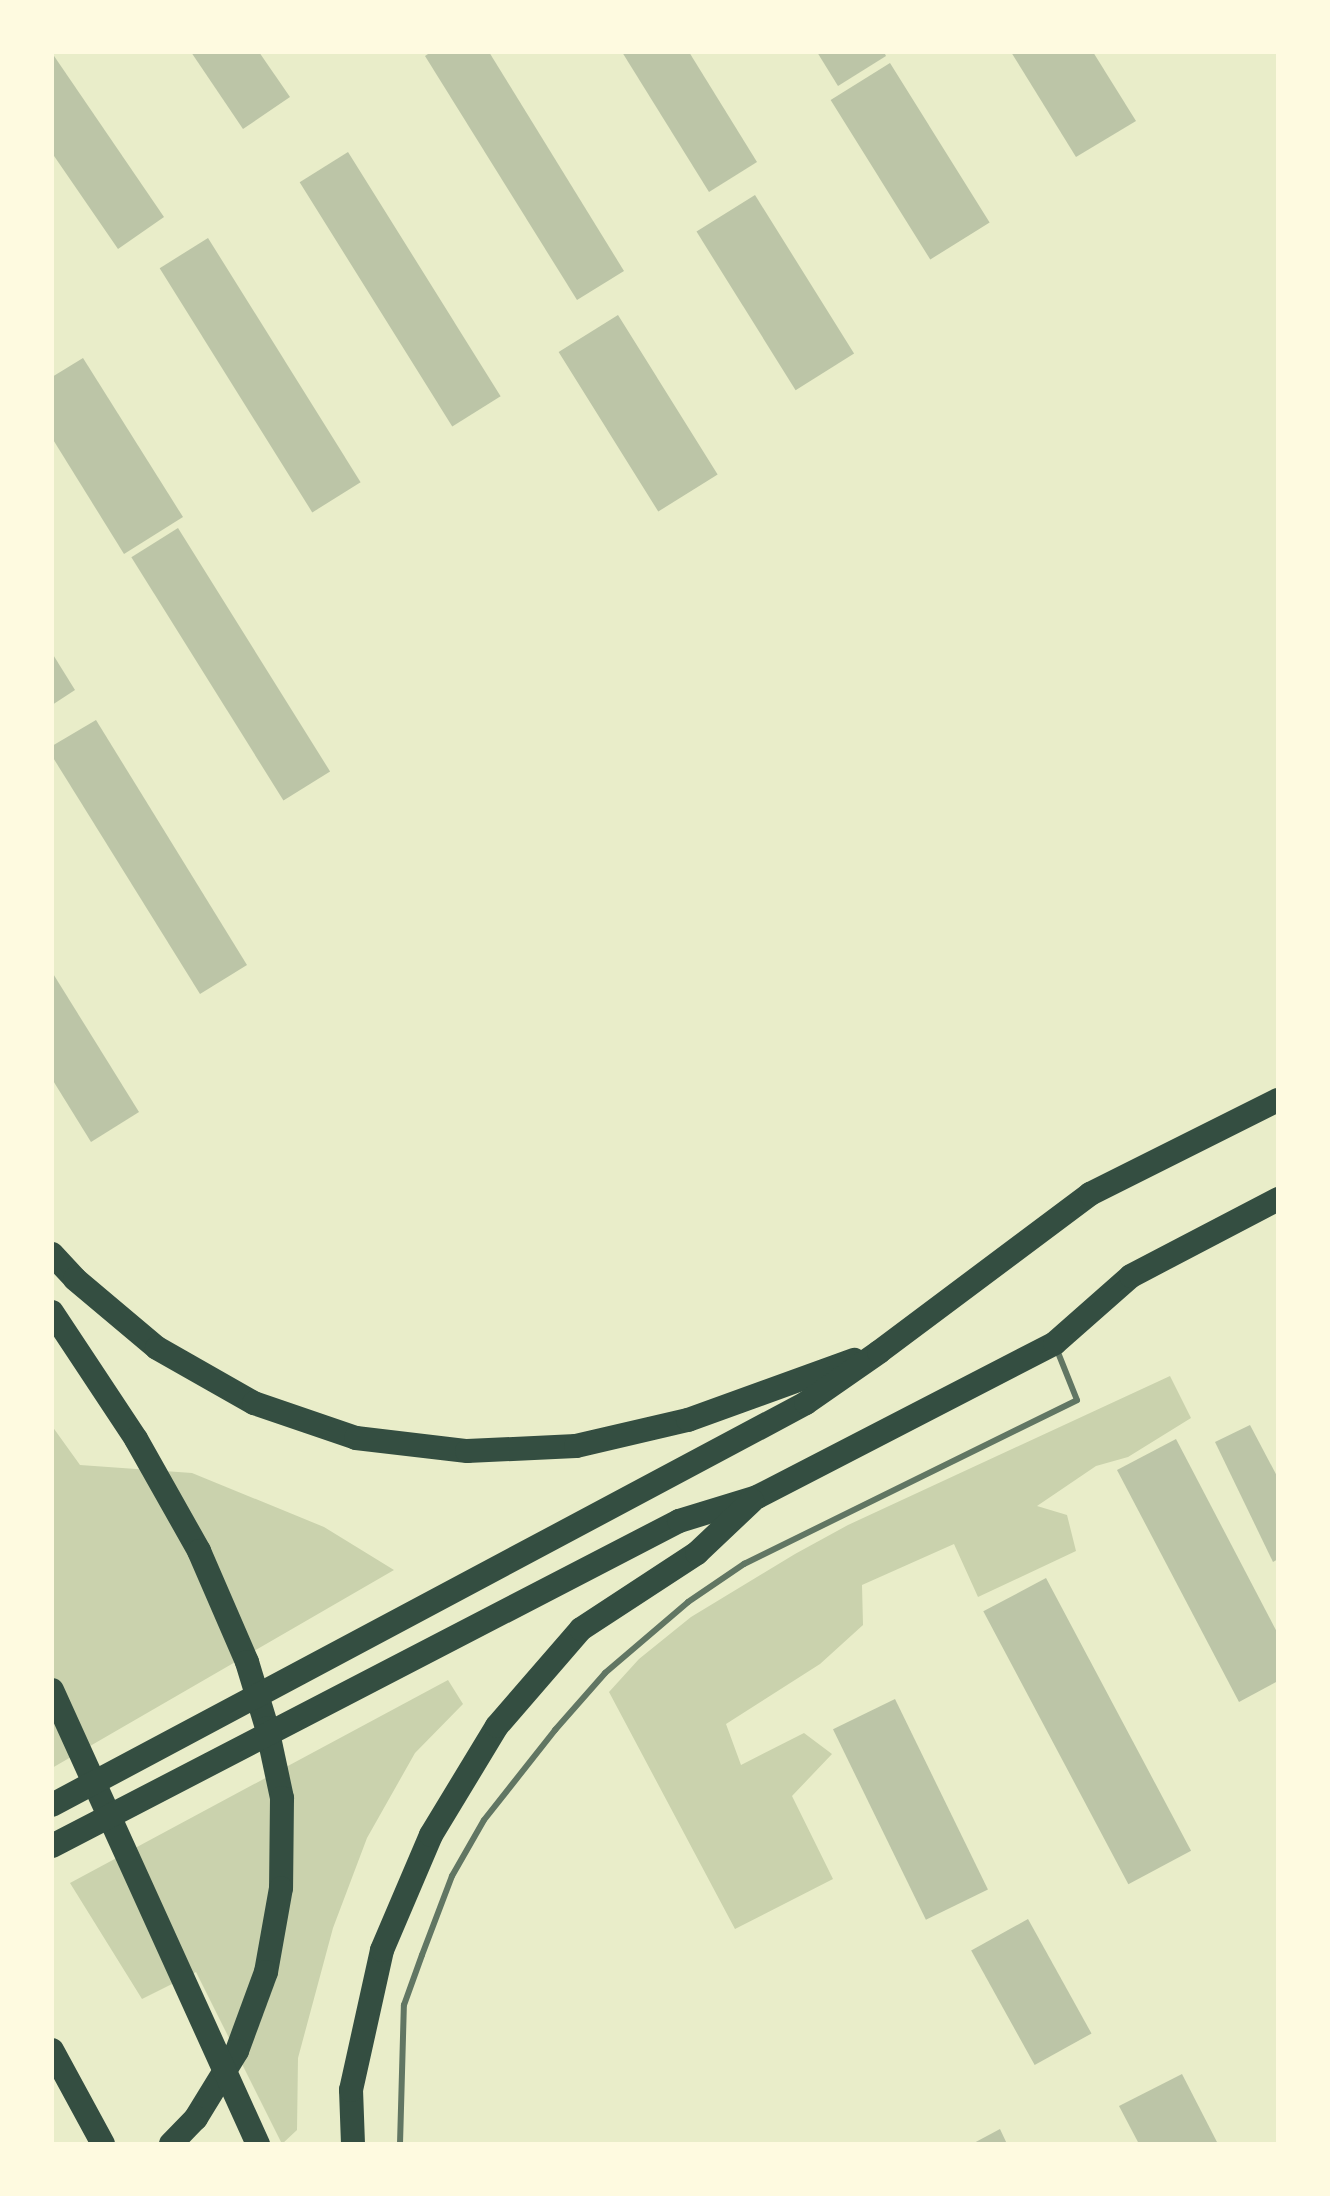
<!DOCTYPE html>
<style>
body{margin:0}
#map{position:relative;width:1330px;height:2196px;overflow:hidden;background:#e9edc9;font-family:Helvetica,sans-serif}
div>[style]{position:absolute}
.green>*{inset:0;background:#cad2ad}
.building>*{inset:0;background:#bcc5a7;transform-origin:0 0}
.service>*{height:6px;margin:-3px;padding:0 3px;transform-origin:3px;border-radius:3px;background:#617663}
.motorway>*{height:24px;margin:-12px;padding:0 12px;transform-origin:12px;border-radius:12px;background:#344e41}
span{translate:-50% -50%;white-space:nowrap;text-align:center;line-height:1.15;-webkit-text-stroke:7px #fefae0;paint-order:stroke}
.frame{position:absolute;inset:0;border:54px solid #fefae0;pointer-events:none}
</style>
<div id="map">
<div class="green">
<div style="clip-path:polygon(1170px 1376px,1191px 1418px,1128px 1457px,1096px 1466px,1037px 1506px,1067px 1515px,1076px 1551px,978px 1597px,954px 1544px,862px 1585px,863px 1625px,820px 1664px,726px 1724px,741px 1765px,804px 1733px,832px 1754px,792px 1796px,833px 1879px,735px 1929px,609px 1692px,639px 1659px,691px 1617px,795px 1554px,848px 1525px)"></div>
<div style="clip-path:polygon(52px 1426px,80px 1465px,192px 1473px,324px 1527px,394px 1570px,52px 1768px)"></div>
<div style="clip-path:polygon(448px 1680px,463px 1704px,415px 1753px,367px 1838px,333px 1928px,298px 2058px,297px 2130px,282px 2144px,196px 1972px,142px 1999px,70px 1883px)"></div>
</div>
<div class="building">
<div style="clip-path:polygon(191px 52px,259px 52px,290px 97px,243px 129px)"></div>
<div style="clip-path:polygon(431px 52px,489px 52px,624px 271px,577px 300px,425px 56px)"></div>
<div style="clip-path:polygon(622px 52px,689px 52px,757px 162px,709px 192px)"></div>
<div style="clip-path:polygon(817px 52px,884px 52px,886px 56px,838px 86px)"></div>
<div style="clip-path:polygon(1011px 52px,1093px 52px,1136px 121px,1076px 157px)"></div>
<div style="clip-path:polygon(52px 53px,164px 217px,118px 249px,52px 153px)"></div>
<div style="left:890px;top:63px;width:188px;height:70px;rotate:58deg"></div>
<div style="left:348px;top:152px;width:288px;height:57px;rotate:58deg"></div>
<div style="left:755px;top:195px;width:187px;height:69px;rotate:58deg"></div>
<div style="left:208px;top:238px;width:288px;height:57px;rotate:58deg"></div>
<div style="left:618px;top:315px;width:188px;height:70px;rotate:58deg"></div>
<div style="clip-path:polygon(83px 358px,183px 517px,124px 554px,52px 438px,52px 377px)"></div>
<div style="left:178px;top:528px;width:287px;height:55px;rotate:58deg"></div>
<div style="clip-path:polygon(52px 653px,75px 690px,52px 705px)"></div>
<div style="clip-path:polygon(96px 720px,247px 965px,200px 994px,52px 756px,52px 746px)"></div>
<div style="clip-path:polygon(52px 972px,139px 1112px,91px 1142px,52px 1079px)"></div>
<div style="clip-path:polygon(1250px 1425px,1278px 1478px,1278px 1559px,1273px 1562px,1215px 1442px)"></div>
<div style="clip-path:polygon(1176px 1439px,1278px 1634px,1278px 1681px,1239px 1702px,1117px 1470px)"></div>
<div style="left:1046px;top:1578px;width:309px;height:71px;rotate:62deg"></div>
<div style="left:895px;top:1699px;width:212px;height:69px;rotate:64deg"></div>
<div style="left:1028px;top:1919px;width:131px;height:65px;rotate:61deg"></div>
<div style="clip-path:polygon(1182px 2074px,1218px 2144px,1139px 2144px,1119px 2106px)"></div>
<div style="clip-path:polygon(1000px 2129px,1007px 2144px,972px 2144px)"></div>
</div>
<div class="service">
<div style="left:400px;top:2144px;width:139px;rotate:-88.4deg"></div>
<div style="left:404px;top:2005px;width:53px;rotate:-70.2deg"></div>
<div style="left:422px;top:1955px;width:85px;rotate:-69.2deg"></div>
<div style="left:452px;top:1876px;width:64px;rotate:-60.3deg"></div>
<div style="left:484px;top:1820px;width:115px;rotate:-51.7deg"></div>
<div style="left:555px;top:1730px;width:76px;rotate:-48.7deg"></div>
<div style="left:605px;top:1673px;width:109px;rotate:-40.5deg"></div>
<div style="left:688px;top:1602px;width:68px;rotate:-34.2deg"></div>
<div style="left:744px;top:1564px;width:371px;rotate:-26.2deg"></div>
<div style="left:1077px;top:1400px;width:54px;rotate:-111.8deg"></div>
</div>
<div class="motorway">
<div style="left:52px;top:1254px;width:34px;rotate:47deg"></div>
<div style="left:75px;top:1279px;width:107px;rotate:40.1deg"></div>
<div style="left:157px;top:1348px;width:112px;rotate:29.6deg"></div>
<div style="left:254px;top:1403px;width:108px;rotate:18.9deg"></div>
<div style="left:356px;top:1438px;width:112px;rotate:6.7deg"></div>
<div style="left:467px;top:1451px;width:109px;rotate:-2.6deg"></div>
<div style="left:576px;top:1446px;width:115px;rotate:-13.1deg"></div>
<div style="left:688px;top:1420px;width:177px;rotate:-19.9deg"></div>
<div style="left:52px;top:1312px;width:152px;rotate:56.5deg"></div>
<div style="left:136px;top:1439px;width:129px;rotate:60.6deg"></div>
<div style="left:199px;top:1551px;width:121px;rotate:66.6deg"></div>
<div style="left:247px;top:1662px;width:69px;rotate:73.1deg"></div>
<div style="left:267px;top:1728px;width:72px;rotate:77.9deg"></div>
<div style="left:282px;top:1798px;width:90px;rotate:90.6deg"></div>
<div style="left:281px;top:1888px;width:85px;rotate:100.1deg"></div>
<div style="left:266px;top:1972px;width:84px;rotate:110.2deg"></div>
<div style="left:237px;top:2051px;width:79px;rotate:121.5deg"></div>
<div style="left:196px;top:2118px;width:36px;rotate:134deg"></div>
<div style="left:52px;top:1690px;width:499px;rotate:65.6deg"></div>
<div style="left:52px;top:1805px;width:854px;rotate:-28.06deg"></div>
<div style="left:806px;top:1403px;width:89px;rotate:-34.9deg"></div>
<div style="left:879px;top:1352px;width:264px;rotate:-36.8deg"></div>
<div style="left:1090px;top:1194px;width:210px;rotate:-26.6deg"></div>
<div style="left:52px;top:1846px;width:706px;rotate:-27.4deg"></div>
<div style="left:679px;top:1521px;width:82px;rotate:-17.1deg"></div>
<div style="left:757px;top:1497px;width:335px;rotate:-27.3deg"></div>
<div style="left:1055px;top:1343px;width:101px;rotate:-41.4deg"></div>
<div style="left:1131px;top:1276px;width:166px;rotate:-27.6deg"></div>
<div style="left:52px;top:2050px;width:107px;rotate:61.5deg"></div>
<div style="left:353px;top:2144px;width:54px;rotate:-92.1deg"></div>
<div style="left:351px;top:2090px;width:143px;rotate:-77.5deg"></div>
<div style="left:382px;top:1950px;width:125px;rotate:-66.9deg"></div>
<div style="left:431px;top:1835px;width:127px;rotate:-58.8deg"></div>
<div style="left:497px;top:1726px;width:128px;rotate:-49.1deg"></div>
<div style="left:581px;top:1629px;width:139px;rotate:-33.2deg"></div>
<div style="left:697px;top:1553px;width:76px;rotate:-43.4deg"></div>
</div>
<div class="frame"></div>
</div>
